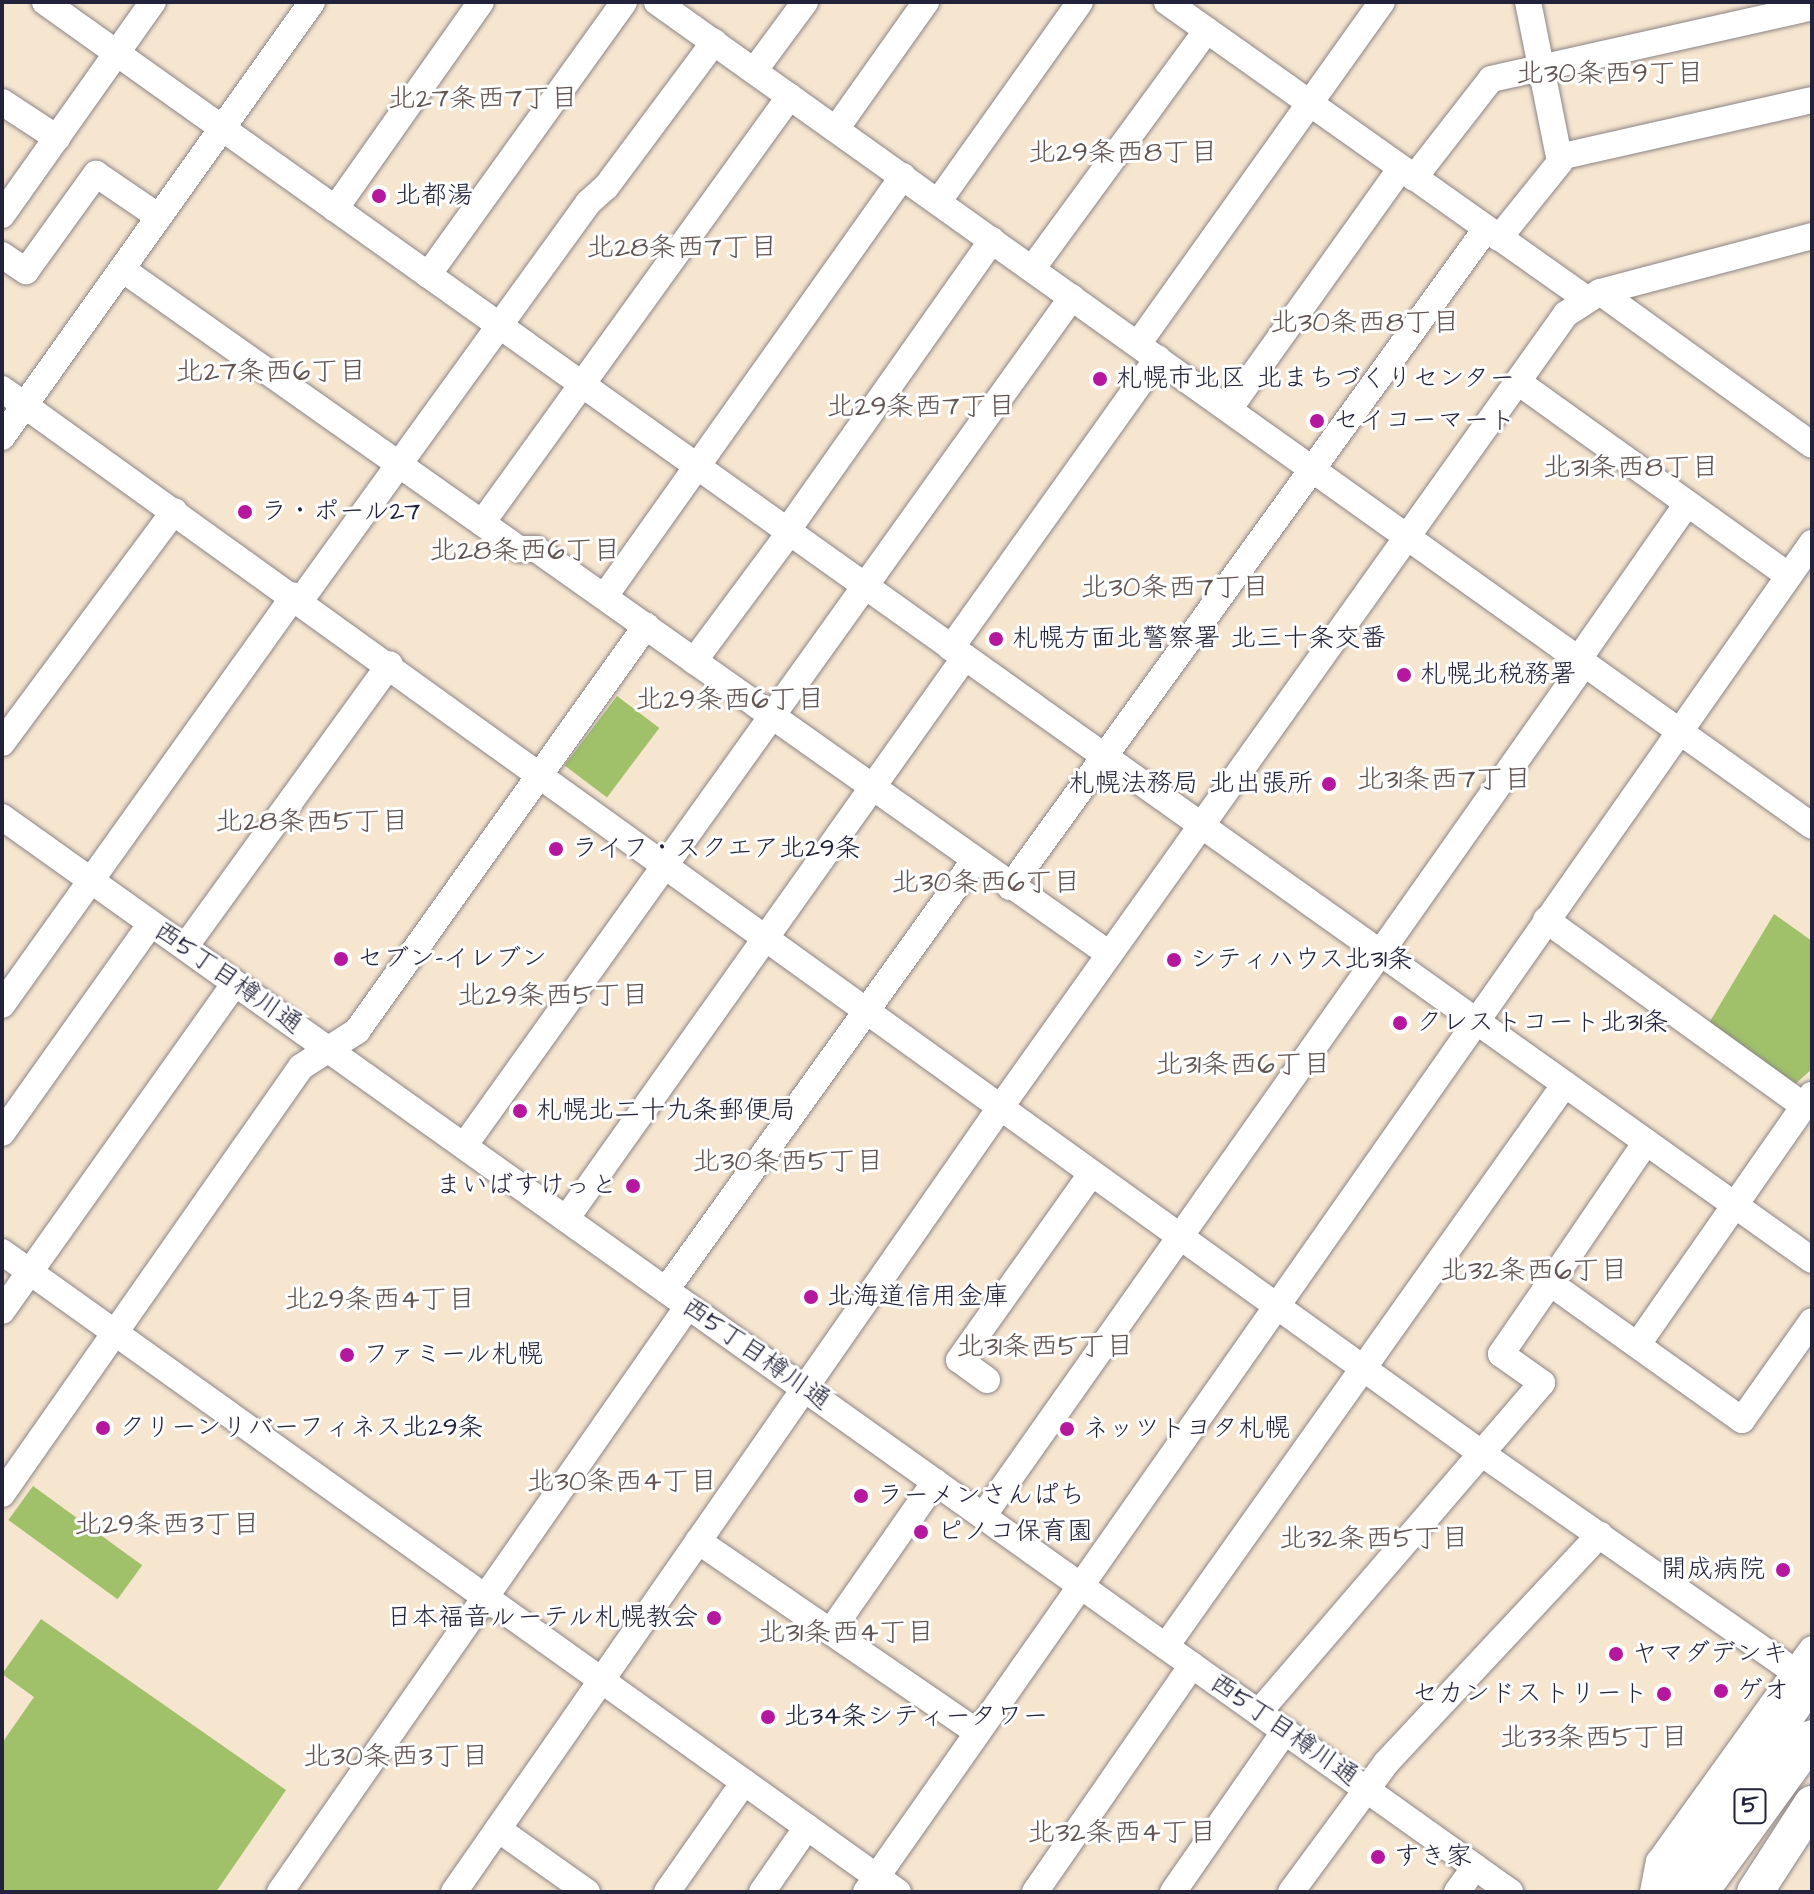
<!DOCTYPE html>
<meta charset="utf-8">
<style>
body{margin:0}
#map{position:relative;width:1814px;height:1894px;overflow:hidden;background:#f6e6d0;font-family:"Architects Daughter","Klee One",sans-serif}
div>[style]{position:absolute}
.green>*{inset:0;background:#a0c16a;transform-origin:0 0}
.roads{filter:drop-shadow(0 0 2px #8c8486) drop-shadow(0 0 2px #8c8486)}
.minor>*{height:26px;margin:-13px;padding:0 13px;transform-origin:13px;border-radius:13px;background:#fff}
.highway>*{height:36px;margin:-18px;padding:0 18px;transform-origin:18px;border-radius:18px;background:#fff}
.dots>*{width:22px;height:22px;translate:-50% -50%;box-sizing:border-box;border:4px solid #fff;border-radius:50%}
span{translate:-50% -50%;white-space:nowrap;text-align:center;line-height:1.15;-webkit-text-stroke:6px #fff;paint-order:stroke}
.shield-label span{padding:2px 6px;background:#fff;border:2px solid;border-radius:6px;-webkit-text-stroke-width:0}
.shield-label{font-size:24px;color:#22223b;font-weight:700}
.poi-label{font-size:26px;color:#22223b}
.left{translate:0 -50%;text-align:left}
.right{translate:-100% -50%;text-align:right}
.street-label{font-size:26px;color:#22223b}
.neighbourhood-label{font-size:28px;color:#625552}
.frame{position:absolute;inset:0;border:4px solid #22223b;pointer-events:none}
</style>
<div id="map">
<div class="green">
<div style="left:617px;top:696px;width:53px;height:87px;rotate:37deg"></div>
<div style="clip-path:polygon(1774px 914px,1812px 941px,1812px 1069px,1793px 1086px,1709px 1023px)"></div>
<div style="left:33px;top:1486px;width:135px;height:42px;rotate:36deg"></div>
<div style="clip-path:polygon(41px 1619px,286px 1790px,216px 1892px,2px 1892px,2px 1743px,34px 1697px,2px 1674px)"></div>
</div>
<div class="roads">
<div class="minor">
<div style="left:45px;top:2px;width:2169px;rotate:35.45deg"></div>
<div style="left:657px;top:2px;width:1419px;rotate:35.5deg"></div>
<div style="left:1167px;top:2px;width:512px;rotate:35.3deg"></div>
<div style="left:754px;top:71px;width:86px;rotate:-53.5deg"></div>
<div style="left:2px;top:102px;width:66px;rotate:33.2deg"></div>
<div style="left:836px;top:129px;width:156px;rotate:-54.7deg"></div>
<div style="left:1559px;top:157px;width:259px;rotate:-12.7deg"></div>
<div style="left:1414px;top:178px;width:125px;rotate:-52.1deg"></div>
<div style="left:1491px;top:79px;width:329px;rotate:-12.6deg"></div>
<div style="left:938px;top:202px;width:245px;rotate:-54.6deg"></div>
<div style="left:335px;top:209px;width:253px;rotate:-54.8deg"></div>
<div style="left:2px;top:215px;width:261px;rotate:-54.7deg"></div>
<div style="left:1499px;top:238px;width:97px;rotate:-51.2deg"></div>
<div style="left:1560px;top:162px;width:163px;rotate:-101.3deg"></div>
<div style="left:2px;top:255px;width:29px;rotate:34deg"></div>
<div style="left:26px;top:271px;width:120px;rotate:-54.2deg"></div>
<div style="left:96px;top:174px;width:76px;rotate:34.3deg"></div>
<div style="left:122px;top:269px;width:486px;rotate:35.2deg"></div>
<div style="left:519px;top:549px;width:17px"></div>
<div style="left:536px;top:549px;width:702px;rotate:35.25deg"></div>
<div style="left:1032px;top:269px;width:296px;rotate:-53.8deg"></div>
<div style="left:428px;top:275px;width:336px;rotate:-54.3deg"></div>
<div style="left:1600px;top:292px;width:261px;rotate:35.8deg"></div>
<div style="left:1138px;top:344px;width:420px;rotate:-54.5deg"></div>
<div style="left:1518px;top:382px;width:333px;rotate:35.6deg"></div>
<div style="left:2px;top:389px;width:1826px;rotate:35.73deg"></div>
<div style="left:1484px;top:1455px;width:379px;rotate:34.9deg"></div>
<div style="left:1229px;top:409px;width:296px;rotate:-54.5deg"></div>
<div style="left:2px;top:437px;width:534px;rotate:-54.52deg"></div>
<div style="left:482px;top:523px;width:526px;rotate:-54.2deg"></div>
<div style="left:787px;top:531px;width:356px;rotate:-54.8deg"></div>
<div style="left:605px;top:596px;width:515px;rotate:-54.64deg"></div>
<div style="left:300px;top:601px;width:491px;rotate:-54.1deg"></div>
<div style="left:588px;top:203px;width:24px;rotate:-42deg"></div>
<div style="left:606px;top:187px;width:181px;rotate:-53.3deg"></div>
<div style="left:951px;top:648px;width:356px;rotate:-54.5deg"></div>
<div style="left:1578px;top:660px;width:190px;rotate:-55.1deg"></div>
<div style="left:694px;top:661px;width:159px;rotate:-53.4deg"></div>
<div style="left:2px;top:743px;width:289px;rotate:-53.4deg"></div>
<div style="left:2px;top:817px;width:1852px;rotate:35.48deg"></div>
<div style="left:1010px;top:887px;width:812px;rotate:-54.12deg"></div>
<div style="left:1546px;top:920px;width:318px;rotate:35.8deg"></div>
<div style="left:185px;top:947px;width:349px;rotate:-54.1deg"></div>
<div style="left:2px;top:1005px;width:503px;rotate:-54.48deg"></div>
<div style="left:2px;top:1133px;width:257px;rotate:-54.6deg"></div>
<div style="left:1646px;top:1142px;width:171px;rotate:124.2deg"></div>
<div style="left:1550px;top:1283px;width:236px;rotate:35.5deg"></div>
<div style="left:1742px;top:1420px;width:121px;rotate:-54.7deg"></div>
<div style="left:464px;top:1146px;width:1044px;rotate:-54.39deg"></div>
<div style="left:566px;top:1219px;width:689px;rotate:-54.63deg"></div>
<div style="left:2px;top:1252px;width:1101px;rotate:35.54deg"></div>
<div style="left:666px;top:1290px;width:528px;rotate:-54.32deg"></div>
<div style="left:2px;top:1311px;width:402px;rotate:-54.6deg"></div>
<div style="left:1638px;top:1344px;width:304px;rotate:-55.1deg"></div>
<div style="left:987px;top:1380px;width:34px;rotate:-144deg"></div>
<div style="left:959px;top:1360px;width:229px;rotate:-54.6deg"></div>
<div style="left:2px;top:1494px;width:521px;rotate:-55deg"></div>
<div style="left:301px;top:1067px;width:67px;rotate:-32.7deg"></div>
<div style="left:357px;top:1031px;width:498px;rotate:-54.5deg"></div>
<div style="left:983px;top:1516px;width:1043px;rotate:-54.8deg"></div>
<div style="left:698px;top:1541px;width:338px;rotate:34.4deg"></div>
<div style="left:831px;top:1631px;width:182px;rotate:-55.1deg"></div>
<div style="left:1166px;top:1646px;width:689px;rotate:-54.63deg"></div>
<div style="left:1259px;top:1712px;width:434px;rotate:-49.3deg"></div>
<div style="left:1542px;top:1383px;width:50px;rotate:-144.7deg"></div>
<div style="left:1501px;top:1354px;width:86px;rotate:-55.4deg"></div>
<div style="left:498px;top:1829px;width:109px;rotate:35.3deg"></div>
<div style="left:280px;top:1892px;width:714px;rotate:-55.15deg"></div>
<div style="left:454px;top:1892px;width:955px;rotate:-55.15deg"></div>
<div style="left:1000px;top:1108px;width:975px;rotate:-54.52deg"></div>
<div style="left:1566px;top:314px;width:40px;rotate:-32.9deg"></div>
<div style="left:1600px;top:292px;width:219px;rotate:-14.8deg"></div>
<div style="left:667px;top:1892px;width:134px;rotate:-55deg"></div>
<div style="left:762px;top:1892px;width:79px;rotate:-55.3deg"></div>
<div style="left:866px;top:1892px;width:1648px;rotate:-54.96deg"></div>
<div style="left:1035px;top:1892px;width:276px;rotate:-55.3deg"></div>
<div style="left:1173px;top:1892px;width:196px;rotate:-55.2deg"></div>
<div style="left:1291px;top:1892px;width:160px;rotate:-53.6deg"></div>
<div style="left:1386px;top:1763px;width:313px;rotate:-46.9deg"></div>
<div style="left:1457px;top:1892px;width:31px;rotate:-54deg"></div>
<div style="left:1653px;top:1892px;width:31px;rotate:-79deg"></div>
<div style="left:1659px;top:1862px;width:262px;rotate:-54.3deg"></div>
</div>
<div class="highway">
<div style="left:1667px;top:1892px;width:258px;rotate:-55.9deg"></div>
<div style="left:1700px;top:1892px;width:190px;rotate:-54deg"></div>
<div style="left:1755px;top:1892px;width:105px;rotate:-57.1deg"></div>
</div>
</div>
<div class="dots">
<div style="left:379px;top:196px;background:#b5179e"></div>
<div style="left:1100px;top:379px;background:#b5179e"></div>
<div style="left:1317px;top:421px;background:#b5179e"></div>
<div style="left:245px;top:512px;background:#b5179e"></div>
<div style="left:996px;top:639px;background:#b5179e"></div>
<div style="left:1404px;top:675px;background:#b5179e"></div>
<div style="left:1329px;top:784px;background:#b5179e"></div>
<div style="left:556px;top:849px;background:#b5179e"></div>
<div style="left:341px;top:959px;background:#b5179e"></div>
<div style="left:1174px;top:960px;background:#b5179e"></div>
<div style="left:1400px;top:1023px;background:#b5179e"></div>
<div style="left:520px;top:1111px;background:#b5179e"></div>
<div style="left:633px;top:1186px;background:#b5179e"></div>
<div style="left:811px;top:1297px;background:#b5179e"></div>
<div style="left:347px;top:1355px;background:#b5179e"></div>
<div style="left:103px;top:1428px;background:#b5179e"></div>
<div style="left:1067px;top:1429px;background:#b5179e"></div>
<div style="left:861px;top:1496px;background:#b5179e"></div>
<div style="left:921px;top:1532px;background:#b5179e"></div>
<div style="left:1783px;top:1570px;background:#b5179e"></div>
<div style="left:714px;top:1618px;background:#b5179e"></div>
<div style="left:1616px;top:1654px;background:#b5179e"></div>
<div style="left:1721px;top:1691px;background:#b5179e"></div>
<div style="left:1664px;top:1694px;background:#b5179e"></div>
<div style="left:768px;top:1717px;background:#b5179e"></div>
<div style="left:1378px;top:1857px;background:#b5179e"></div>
</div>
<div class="shield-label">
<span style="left:1750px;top:1806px">5</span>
</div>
<div class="poi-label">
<span class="left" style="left:395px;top:196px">北都湯</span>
<span class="left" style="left:1116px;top:379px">札幌市北区 北まちづくりセンター</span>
<span class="left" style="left:1333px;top:421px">セイコーマート</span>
<span class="left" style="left:261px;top:512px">ラ・ポール27</span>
<span class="left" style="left:1012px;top:639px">札幌方面北警察署 北三十条交番</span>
<span class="left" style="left:1420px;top:675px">札幌北税務署</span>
<span class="right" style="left:1313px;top:784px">札幌法務局 北出張所</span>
<span class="left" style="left:572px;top:849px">ライフ・スクエア北29条</span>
<span class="left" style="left:357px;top:959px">セブン-イレブン</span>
<span class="left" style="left:1190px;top:960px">シティハウス北31条</span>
<span class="left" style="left:1416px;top:1023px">クレストコート北31条</span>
<span class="left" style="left:536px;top:1111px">札幌北二十九条郵便局</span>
<span class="right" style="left:617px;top:1186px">まいばすけっと</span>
<span class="left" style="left:827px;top:1297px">北海道信用金庫</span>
<span class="left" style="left:363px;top:1355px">ファミール札幌</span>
<span class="left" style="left:119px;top:1428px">クリーンリバーフィネス北29条</span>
<span class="left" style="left:1083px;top:1429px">ネッツトヨタ札幌</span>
<span class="left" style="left:877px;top:1496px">ラーメンさんぱち</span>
<span class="left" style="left:937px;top:1532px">ピノコ保育園</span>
<span class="right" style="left:1765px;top:1570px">開成病院</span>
<span class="right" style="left:698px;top:1618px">日本福音ルーテル札幌教会</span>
<span class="left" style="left:1632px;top:1654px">ヤマダデンキ</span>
<span class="left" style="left:1737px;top:1691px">ゲオ</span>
<span class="right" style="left:1648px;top:1694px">セカンドストリート</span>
<span class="left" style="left:784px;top:1717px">北34条シティータワー</span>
<span class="left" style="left:1394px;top:1857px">すき家</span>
</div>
<div class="street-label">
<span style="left:228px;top:978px;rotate:35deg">西5丁目樽川通</span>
<span style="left:756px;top:1354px;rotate:35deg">西5丁目樽川通</span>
<span style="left:1284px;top:1730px;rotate:35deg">西5丁目樽川通</span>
</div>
<div class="neighbourhood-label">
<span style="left:1610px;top:74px">北30条西9丁目</span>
<span style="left:483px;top:99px">北27条西7丁目</span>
<span style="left:1123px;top:153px">北29条西8丁目</span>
<span style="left:682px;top:248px">北28条西7丁目</span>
<span style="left:1365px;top:323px">北30条西8丁目</span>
<span style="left:271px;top:372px">北27条西6丁目</span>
<span style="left:921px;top:407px">北29条西7丁目</span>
<span style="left:1631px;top:468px">北31条西8丁目</span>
<span style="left:525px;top:551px">北28条西6丁目</span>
<span style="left:1175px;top:588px">北30条西7丁目</span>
<span style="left:730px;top:700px">北29条西6丁目</span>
<span style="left:1444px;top:780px">北31条西7丁目</span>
<span style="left:312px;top:822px">北28条西5丁目</span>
<span style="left:986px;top:883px">北30条西6丁目</span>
<span style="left:553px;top:996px">北29条西5丁目</span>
<span style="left:1243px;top:1065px">北31条西6丁目</span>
<span style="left:788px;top:1162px">北30条西5丁目</span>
<span style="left:1534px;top:1271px">北32条西6丁目</span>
<span style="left:380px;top:1300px">北29条西4丁目</span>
<span style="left:1045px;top:1347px">北31条西5丁目</span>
<span style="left:622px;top:1482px">北30条西4丁目</span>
<span style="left:167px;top:1525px">北29条西3丁目</span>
<span style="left:1374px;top:1539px">北32条西5丁目</span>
<span style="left:846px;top:1633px">北31条西4丁目</span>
<span style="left:1594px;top:1738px">北33条西5丁目</span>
<span style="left:396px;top:1757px">北30条西3丁目</span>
<span style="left:1122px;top:1833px">北32条西4丁目</span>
</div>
<div class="frame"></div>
</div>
